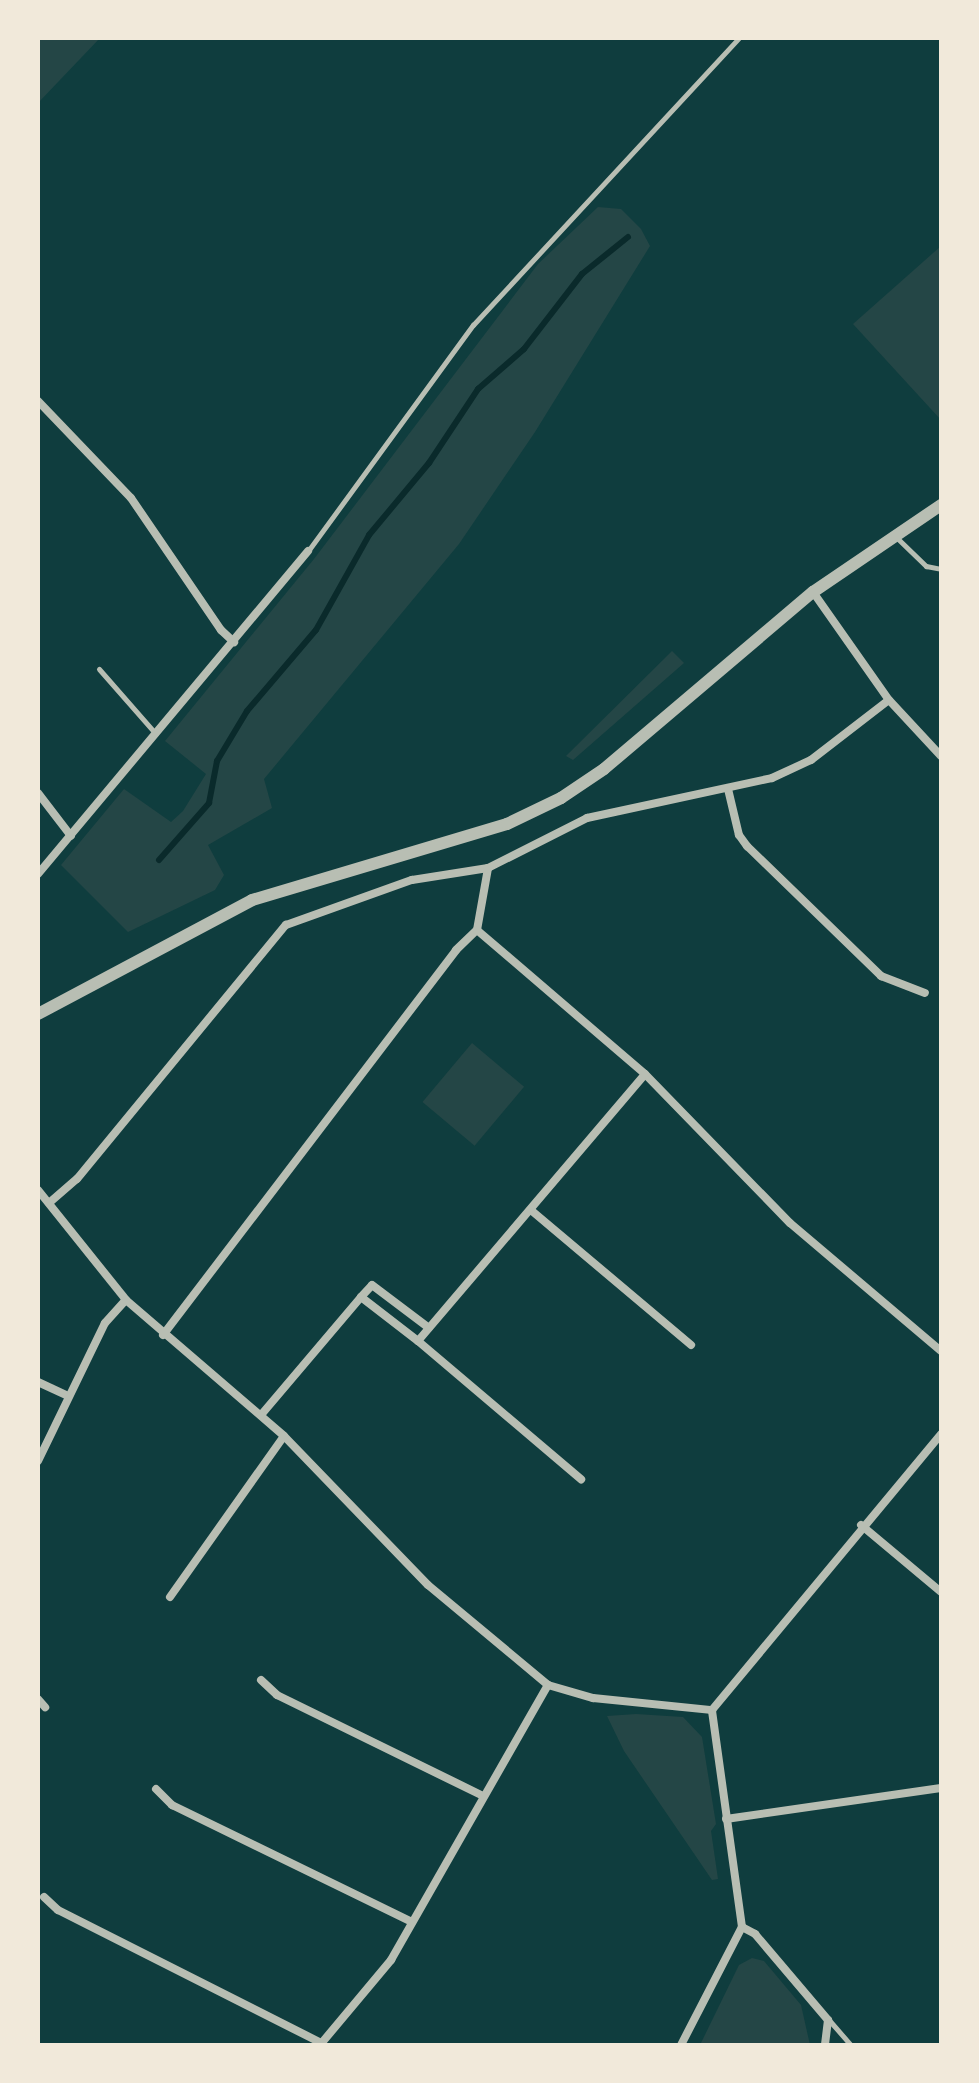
<!DOCTYPE html>
<style>
body{margin:0}
#map{position:relative;width:979px;height:2083px;overflow:hidden;background:#0f3d3e;font-family:Lato,sans-serif}
div>[style]{position:absolute}
.green>*{inset:0;background:#244646;transform-origin:0 0}
.stream>*{height:6px;margin:-3px;padding:0 3px;transform-origin:3px;border-radius:3px;background:#0a2a2b}
.service>*{height:5px;margin:-2.5px;padding:0 2.5px;transform-origin:2.5px;border-radius:2.5px;background:#b8beb3}
.minor>*{height:8px;margin:-4px;padding:0 4px;transform-origin:4px;border-radius:4px;background:#b8beb3}
.tertiary>*{height:12px;margin:-6px;padding:0 6px;transform-origin:6px;border-radius:6px;background:#b8beb3}
span{translate:-50% -50%;white-space:nowrap;text-align:center;line-height:1.15;-webkit-text-stroke:8px #f1e9da;paint-order:stroke}
.frame{position:absolute;inset:0;border:40px solid #f1e9da;pointer-events:none}
</style>
<div id="map">
<div class="green">
<div style="clip-path:polygon(38px 38px,100px 38px,38px 103px)"></div>
<div style="clip-path:polygon(598px 207px,621px 209px,641px 229px,650px 246px,535px 432px,459px 544px,264px 779px,272px 808px,208px 845px,224px 875px,215px 890px,128px 932px,61px 865px,124px 789px,171px 822px,183px 811px,206px 774px,165px 741px,314px 559px,538px 264px)"></div>
<div style="clip-path:polygon(941px 246px,941px 420px,853px 324px)"></div>
<div style="clip-path:polygon(672px 651px,684px 663px,573px 760px,566px 756px)"></div>
<div style="left:472px;top:1043px;width:68px;height:77px;rotate:40deg"></div>
<div style="clip-path:polygon(636px 1714px,683px 1717px,702px 1737px,716px 1824px,711px 1831px,718px 1879px,712px 1880px,624px 1751px,607px 1716px)"></div>
<div style="clip-path:polygon(752px 1958px,764px 1961px,801px 2005px,810px 2045px,700px 2045px,739px 1965px)"></div>
</div>
<div class="stream">
<div style="left:159px;top:860px;width:76px;rotate:-48.7deg"></div>
<div style="left:209px;top:803px;width:43px;rotate:-79.2deg"></div>
<div style="left:217px;top:761px;width:58px;rotate:-59deg"></div>
<div style="left:247px;top:711px;width:106px;rotate:-49.6deg"></div>
<div style="left:316px;top:630px;width:109px;rotate:-60.8deg"></div>
<div style="left:369px;top:535px;width:94px;rotate:-50.2deg"></div>
<div style="left:429px;top:463px;width:89px;rotate:-56.5deg"></div>
<div style="left:478px;top:389px;width:61px;rotate:-41deg"></div>
<div style="left:524px;top:349px;width:95px;rotate:-52.3deg"></div>
<div style="left:582px;top:274px;width:59px;rotate:-38.8deg"></div>
</div>
<div class="service">
<div style="left:896px;top:537px;width:42px;rotate:44deg"></div>
<div style="left:926px;top:566px;width:15px;rotate:11deg"></div>
<div style="left:308px;top:551px;width:280px;rotate:-53.9deg"></div>
<div style="left:473px;top:325px;width:391px;rotate:-47.2deg"></div>
<div style="left:99px;top:669px;width:86px;rotate:48.8deg"></div>
<div style="left:829px;top:2020px;width:33px;rotate:49deg"></div>
</div>
<div class="minor">
<div style="left:38px;top:401px;width:134px;rotate:46.2deg"></div>
<div style="left:131px;top:498px;width:160px;rotate:55.7deg"></div>
<div style="left:221px;top:630px;width:18px;rotate:43deg"></div>
<div style="left:813px;top:592px;width:132px;rotate:54.9deg"></div>
<div style="left:889px;top:700px;width:76px;rotate:47.1deg"></div>
<div style="left:728px;top:789px;width:47px;rotate:76.6deg"></div>
<div style="left:739px;top:835px;width:14px;rotate:54deg"></div>
<div style="left:747px;top:846px;width:187px;rotate:44.1deg"></div>
<div style="left:881px;top:976px;width:47px;rotate:21.1deg"></div>
<div style="left:38px;top:793px;width:54px;rotate:52.5deg"></div>
<div style="left:38px;top:874px;width:421px;rotate:-50.1deg"></div>
<div style="left:645px;top:1074px;width:208px;rotate:45.8deg"></div>
<div style="left:790px;top:1223px;width:198px;rotate:40.3deg"></div>
<div style="left:38px;top:1190px;width:141px;rotate:51.3deg"></div>
<div style="left:126px;top:1300px;width:208px;rotate:40.7deg"></div>
<div style="left:284px;top:1436px;width:207px;rotate:46deg"></div>
<div style="left:428px;top:1585px;width:156px;rotate:39.8deg"></div>
<div style="left:548px;top:1685px;width:47px;rotate:16.1deg"></div>
<div style="left:593px;top:1698px;width:120px;rotate:5.8deg"></div>
<div style="left:49px;top:1203px;width:37px;rotate:-41deg"></div>
<div style="left:77px;top:1179px;width:329px;rotate:-50.6deg"></div>
<div style="left:286px;top:925px;width:134px;rotate:-19.7deg"></div>
<div style="left:412px;top:880px;width:77px;rotate:-9deg"></div>
<div style="left:532px;top:1211px;width:208px;rotate:40.1deg"></div>
<div style="left:361px;top:1297px;width:16px;rotate:-47deg"></div>
<div style="left:372px;top:1285px;width:71px;rotate:37deg"></div>
<div style="left:163px;top:1335px;width:484px;rotate:-52.7deg"></div>
<div style="left:456px;top:950px;width:29px;rotate:-44deg"></div>
<div style="left:477px;top:930px;width:63px;rotate:-79.9deg"></div>
<div style="left:488px;top:868px;width:111px;rotate:-26.8deg"></div>
<div style="left:587px;top:818px;width:189px;rotate:-12.2deg"></div>
<div style="left:772px;top:778px;width:43px;rotate:-24.8deg"></div>
<div style="left:811px;top:760px;width:98px;rotate:-37.6deg"></div>
<div style="left:418px;top:1341px;width:214px;rotate:40.3deg"></div>
<div style="left:38px;top:1382px;width:33px;rotate:25deg"></div>
<div style="left:261px;top:1415px;width:155px;rotate:-49.7deg"></div>
<div style="left:361px;top:1297px;width:72px;rotate:37.7deg"></div>
<div style="left:418px;top:1341px;width:350px;rotate:-49.6deg"></div>
<div style="left:645px;top:1074px;width:221px;rotate:-139.4deg"></div>
<div style="left:38px;top:1461px;width:153px;rotate:-64.1deg"></div>
<div style="left:105px;top:1323px;width:31px;rotate:-48deg"></div>
<div style="left:861px;top:1525px;width:104px;rotate:39.9deg"></div>
<div style="left:170px;top:1597px;width:197px;rotate:-54.7deg"></div>
<div style="left:261px;top:1680px;width:22px;rotate:43deg"></div>
<div style="left:277px;top:1695px;width:229px;rotate:26.1deg"></div>
<div style="left:38px;top:1699px;width:11px;rotate:49deg"></div>
<div style="left:156px;top:1789px;width:23px;rotate:45deg"></div>
<div style="left:172px;top:1805px;width:265px;rotate:26deg"></div>
<div style="left:726px;top:1819px;width:217px;rotate:-8.2deg"></div>
<div style="left:44px;top:1897px;width:19px;rotate:43deg"></div>
<div style="left:58px;top:1910px;width:295px;rotate:26.8deg"></div>
<div style="left:742px;top:1927px;width:15px;rotate:28deg"></div>
<div style="left:755px;top:1934px;width:113px;rotate:49.7deg"></div>
<div style="left:828px;top:2020px;width:25px;rotate:97deg"></div>
<div style="left:320px;top:2045px;width:111px;rotate:-50.1deg"></div>
<div style="left:391px;top:1960px;width:317px;rotate:-60.3deg"></div>
<div style="left:681px;top:2045px;width:133px;rotate:-62.7deg"></div>
<div style="left:742px;top:1927px;width:219px;rotate:-97.9deg"></div>
<div style="left:712px;top:1710px;width:359px;rotate:-50.3deg"></div>
</div>
<div class="tertiary">
<div style="left:38px;top:1014px;width:242px;rotate:-28deg"></div>
<div style="left:252px;top:900px;width:266px;rotate:-16.6deg"></div>
<div style="left:507px;top:824px;width:60px;rotate:-25.7deg"></div>
<div style="left:561px;top:798px;width:52px;rotate:-34deg"></div>
<div style="left:604px;top:769px;width:274px;rotate:-40.3deg"></div>
<div style="left:813px;top:592px;width:155px;rotate:-34.2deg"></div>
</div>
<div class="frame"></div>
</div>
